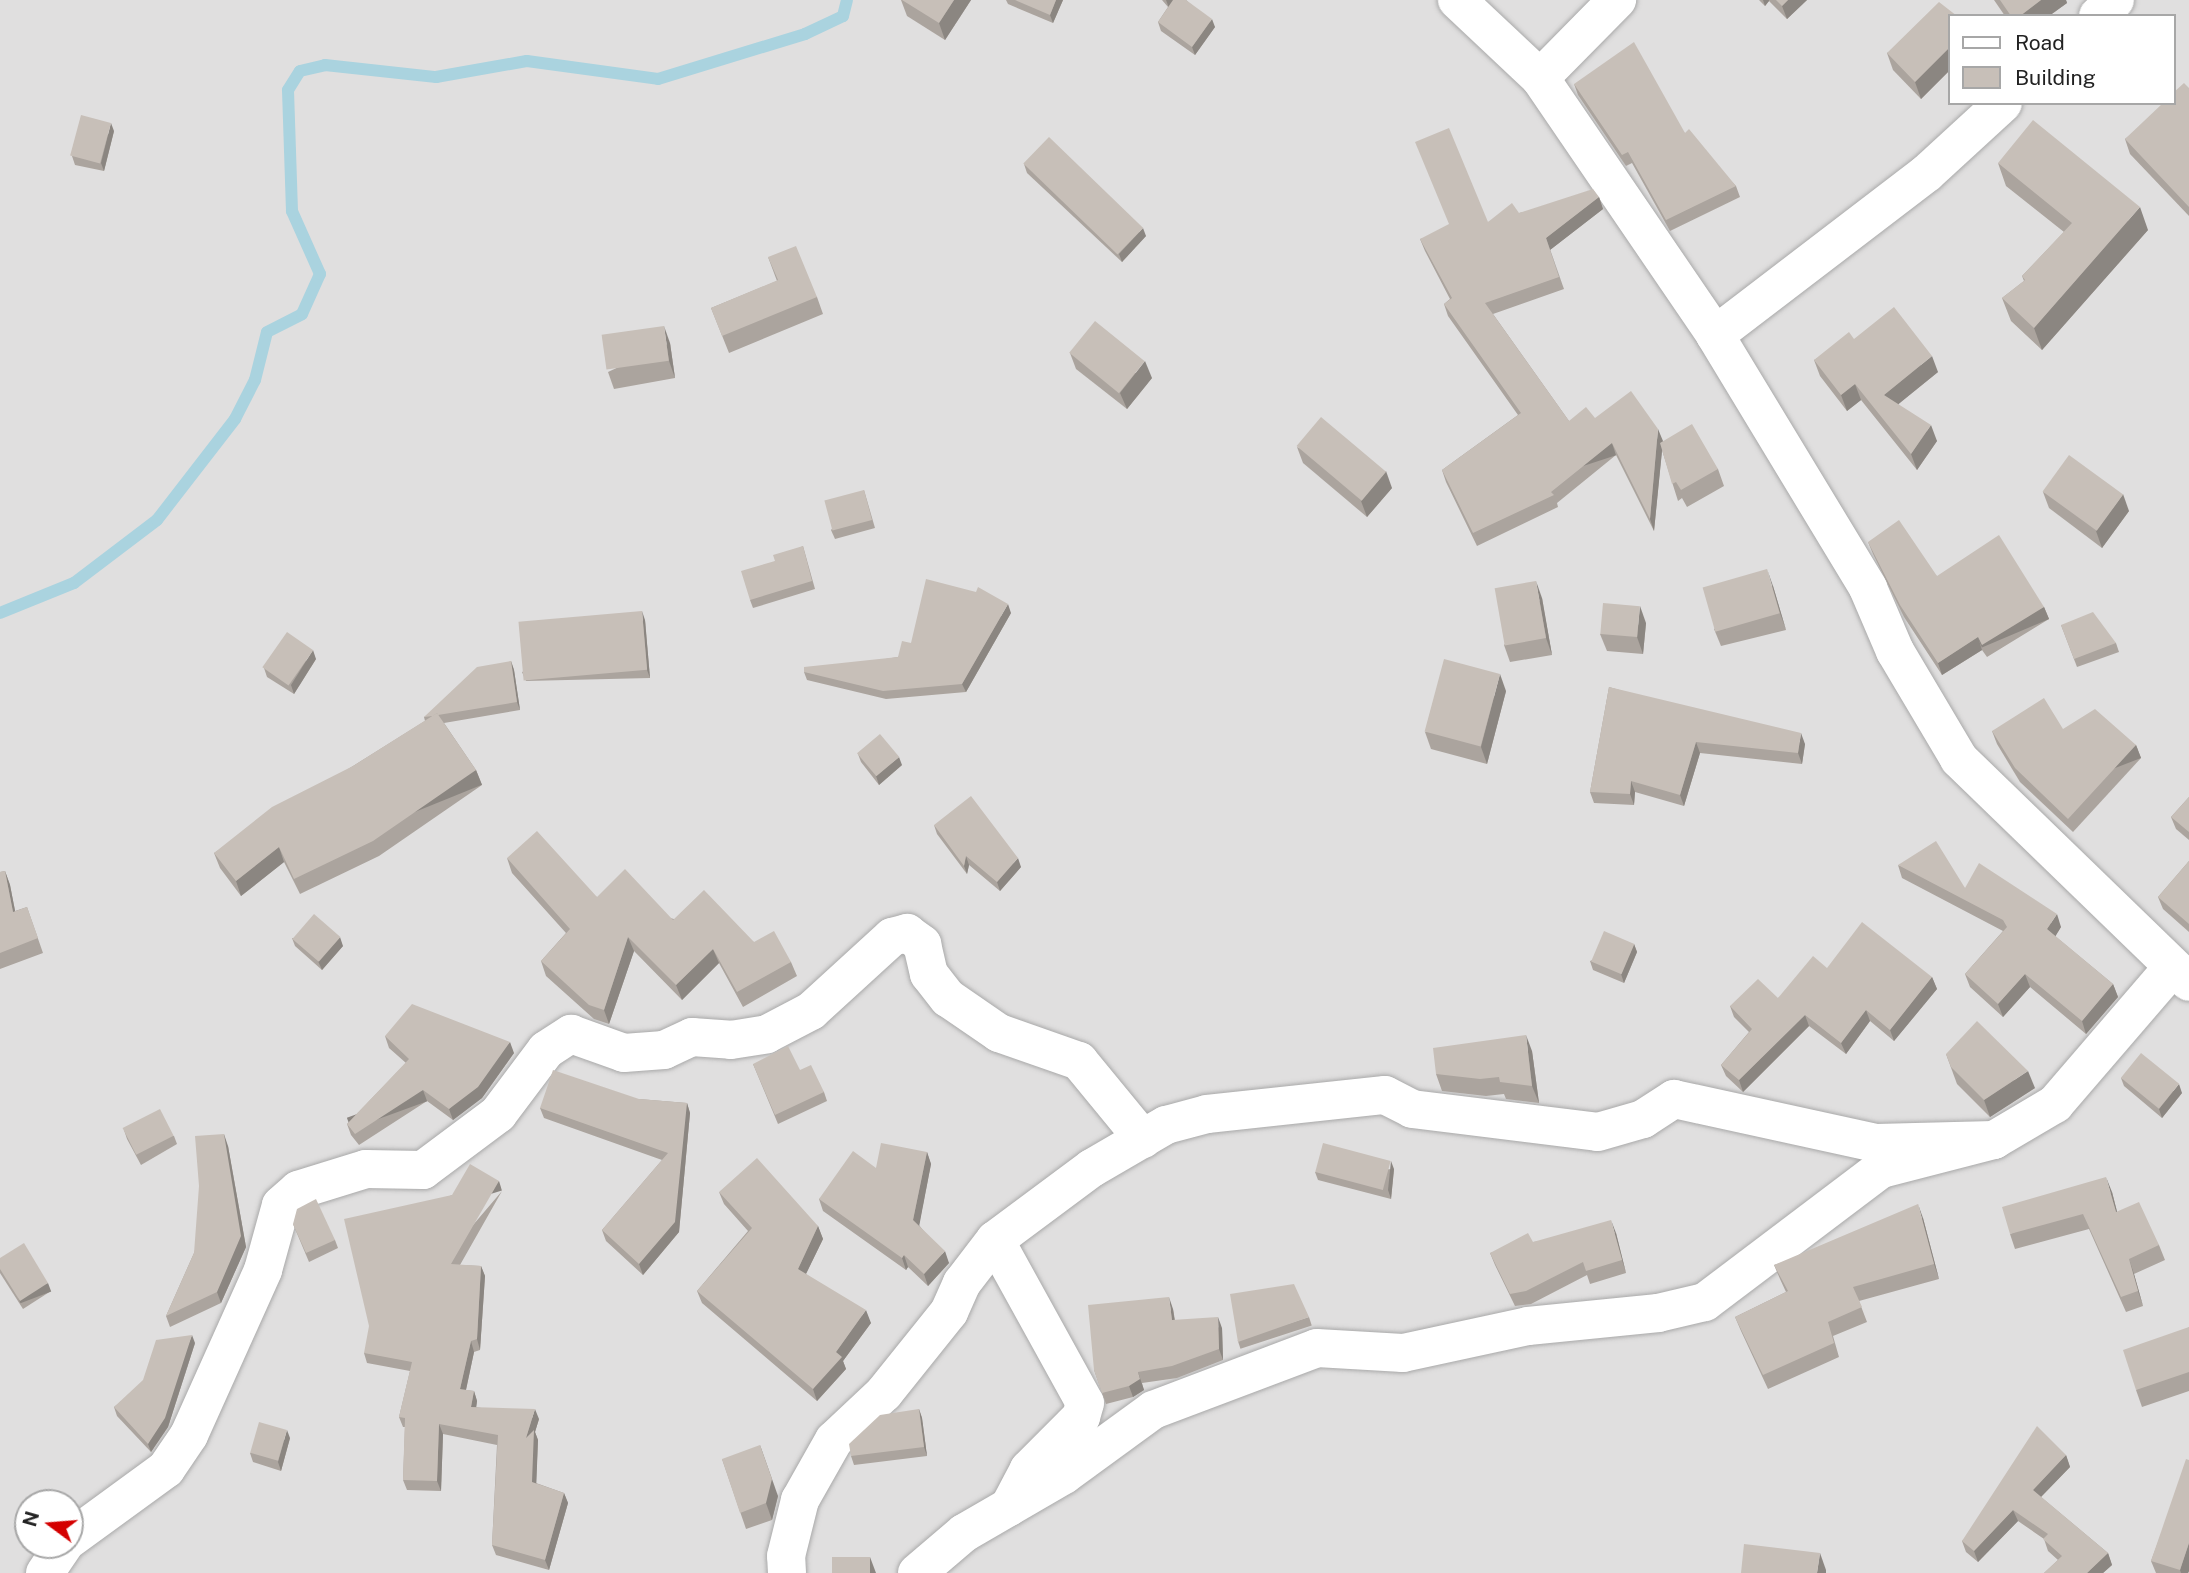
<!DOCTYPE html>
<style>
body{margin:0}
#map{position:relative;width:2189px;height:1573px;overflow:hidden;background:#f2efe9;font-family:"Public Sans",sans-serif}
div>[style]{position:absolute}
.residential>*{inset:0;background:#e0dfdf}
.stream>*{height:12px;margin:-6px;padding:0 6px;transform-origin:6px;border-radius:6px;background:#aad3df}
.roads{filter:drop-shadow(0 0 2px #a9a9a9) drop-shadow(0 0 2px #a9a9a9)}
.minor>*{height:38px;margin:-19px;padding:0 19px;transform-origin:19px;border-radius:19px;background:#fff}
.wall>*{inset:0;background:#aba49e;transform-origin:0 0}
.shaded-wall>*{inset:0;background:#8b8681;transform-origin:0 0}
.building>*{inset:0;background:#c7bfb8;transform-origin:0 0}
span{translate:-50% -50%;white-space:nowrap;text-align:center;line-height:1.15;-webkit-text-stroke:6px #fff;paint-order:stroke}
.legend{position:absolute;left:1948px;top:14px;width:228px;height:91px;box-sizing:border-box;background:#fff;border:2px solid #a7a7a7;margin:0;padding:9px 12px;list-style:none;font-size:21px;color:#222}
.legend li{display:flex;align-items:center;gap:14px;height:35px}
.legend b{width:35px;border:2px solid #a7a7a7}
.north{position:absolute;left:14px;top:1489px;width:70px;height:70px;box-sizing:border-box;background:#fff;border:2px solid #a7a7a7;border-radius:50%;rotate:286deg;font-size:19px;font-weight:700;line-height:28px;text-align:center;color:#222}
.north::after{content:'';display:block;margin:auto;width:24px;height:32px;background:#d40000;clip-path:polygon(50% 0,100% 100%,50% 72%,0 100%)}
</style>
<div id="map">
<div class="residential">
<div style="clip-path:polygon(evenodd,0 0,2189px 0,2189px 1573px,0 1573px,0 0,1949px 16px,2173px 16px,2173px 103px,1949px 103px,1949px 16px,0 0,28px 1503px,70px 1503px,70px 1545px,28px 1545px,28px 1503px)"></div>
</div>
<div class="stream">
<div style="left:0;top:613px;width:80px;rotate:-22.1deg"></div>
<div style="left:74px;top:583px;width:104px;rotate:-37.2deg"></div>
<div style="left:157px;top:520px;width:128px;rotate:-52.3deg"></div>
<div style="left:235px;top:419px;width:44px;rotate:-62.9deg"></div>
<div style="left:255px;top:380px;width:49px;rotate:-76deg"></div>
<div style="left:267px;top:332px;width:39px;rotate:-27deg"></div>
<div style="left:302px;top:314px;width:44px;rotate:-65.8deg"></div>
<div style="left:320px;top:274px;width:69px;rotate:-114deg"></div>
<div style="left:292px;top:211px;width:121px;rotate:-91.9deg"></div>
<div style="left:288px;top:90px;width:22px;rotate:-58deg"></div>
<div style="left:300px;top:71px;width:26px;rotate:-13deg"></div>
<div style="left:325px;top:65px;width:112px;rotate:6.2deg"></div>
<div style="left:436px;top:77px;width:92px;rotate:-10deg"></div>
<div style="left:527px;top:61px;width:132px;rotate:7.8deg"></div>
<div style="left:658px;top:79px;width:154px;rotate:-17deg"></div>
<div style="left:805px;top:34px;width:42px;rotate:-25.3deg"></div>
<div style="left:843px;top:16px;width:16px;rotate:-76deg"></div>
</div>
<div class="roads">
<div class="minor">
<div style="left:1457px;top:0;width:114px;rotate:43.2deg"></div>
<div style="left:1540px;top:78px;width:311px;rotate:55.7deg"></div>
<div style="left:1715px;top:335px;width:296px;rotate:58.8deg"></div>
<div style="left:1868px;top:588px;width:69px;rotate:66.8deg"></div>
<div style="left:1895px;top:651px;width:126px;rotate:59.3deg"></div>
<div style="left:1959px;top:759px;width:320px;rotate:44.1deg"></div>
<div style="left:2098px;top:16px;width:23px;rotate:-43deg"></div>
<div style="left:1540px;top:78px;width:110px;rotate:-45.4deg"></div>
<div style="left:1715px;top:335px;width:267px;rotate:-37.4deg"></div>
<div style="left:1927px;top:173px;width:103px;rotate:-42.6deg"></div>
<div style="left:995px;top:1240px;width:186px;rotate:61.1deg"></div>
<div style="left:1085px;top:1403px;width:15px;rotate:106deg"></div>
<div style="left:1081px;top:1417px;width:74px;rotate:135deg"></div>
<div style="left:1029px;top:1469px;width:43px;rotate:117.8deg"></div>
<div style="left:70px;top:1539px;width:119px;rotate:-36.1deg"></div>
<div style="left:166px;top:1469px;width:41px;rotate:-55.9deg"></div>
<div style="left:189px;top:1435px;width:181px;rotate:-65.8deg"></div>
<div style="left:263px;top:1270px;width:67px;rotate:-74.5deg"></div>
<div style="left:281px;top:1205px;width:23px;rotate:-41deg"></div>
<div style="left:298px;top:1190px;width:71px;rotate:-17.2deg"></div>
<div style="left:366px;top:1169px;width:57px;rotate:1deg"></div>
<div style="left:423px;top:1170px;width:94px;rotate:-36.7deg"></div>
<div style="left:498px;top:1114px;width:80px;rotate:-53.1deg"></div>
<div style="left:546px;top:1050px;width:30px;rotate:-33deg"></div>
<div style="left:571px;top:1034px;width:56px;rotate:19.7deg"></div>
<div style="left:624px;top:1053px;width:40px;rotate:-4.3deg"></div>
<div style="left:664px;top:1050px;width:31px;rotate:-25deg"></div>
<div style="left:692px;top:1037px;width:39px;rotate:4deg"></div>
<div style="left:731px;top:1040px;width:36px;rotate:-9deg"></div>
<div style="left:767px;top:1034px;width:50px;rotate:-27.6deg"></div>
<div style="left:811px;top:1011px;width:110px;rotate:-42.4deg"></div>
<div style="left:892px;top:937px;width:16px;rotate:-15deg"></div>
<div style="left:907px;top:933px;width:19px;rotate:36deg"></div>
<div style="left:922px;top:944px;width:31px;rotate:77deg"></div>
<div style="left:929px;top:974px;width:31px;rotate:52deg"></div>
<div style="left:948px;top:998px;width:62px;rotate:34.5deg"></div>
<div style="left:999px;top:1033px;width:85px;rotate:19.3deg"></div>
<div style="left:1079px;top:1061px;width:101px;rotate:50.6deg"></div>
<div style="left:45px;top:1573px;width:34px;rotate:-56deg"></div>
<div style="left:787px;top:1573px;width:17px;rotate:-93deg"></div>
<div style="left:786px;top:1556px;width:58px;rotate:-76deg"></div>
<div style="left:800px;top:1500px;width:69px;rotate:-60.5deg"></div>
<div style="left:834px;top:1440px;width:69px;rotate:-43.2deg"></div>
<div style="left:884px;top:1393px;width:104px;rotate:-51.3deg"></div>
<div style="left:949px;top:1312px;width:32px;rotate:-66deg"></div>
<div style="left:962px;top:1283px;width:54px;rotate:-52.5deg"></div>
<div style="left:995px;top:1240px;width:121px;rotate:-36.6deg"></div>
<div style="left:1092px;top:1168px;width:86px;rotate:-30.2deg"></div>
<div style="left:1166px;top:1125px;width:42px;rotate:-15deg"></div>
<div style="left:1207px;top:1114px;width:179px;rotate:-6.1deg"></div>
<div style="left:1385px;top:1095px;width:30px;rotate:27deg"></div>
<div style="left:1412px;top:1109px;width:187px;rotate:7deg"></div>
<div style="left:1598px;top:1132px;width:47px;rotate:-16.1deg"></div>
<div style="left:1643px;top:1119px;width:37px;rotate:-33deg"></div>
<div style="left:1674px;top:1099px;width:207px;rotate:12.3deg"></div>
<div style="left:1876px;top:1143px;width:118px;rotate:-1.5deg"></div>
<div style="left:917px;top:1573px;width:62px;rotate:-40.4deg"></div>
<div style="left:964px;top:1533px;width:116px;rotate:-30.1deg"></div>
<div style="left:1064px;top:1475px;width:110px;rotate:-36.1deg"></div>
<div style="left:1153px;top:1410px;width:175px;rotate:-20.7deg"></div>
<div style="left:1317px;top:1348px;width:86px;rotate:3.3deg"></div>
<div style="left:1403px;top:1353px;width:128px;rotate:-12.2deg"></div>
<div style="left:1528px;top:1326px;width:131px;rotate:-5.7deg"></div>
<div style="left:1658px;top:1313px;width:48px;rotate:-13.2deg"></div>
<div style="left:1705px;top:1302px;width:221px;rotate:-37.1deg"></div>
<div style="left:1881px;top:1169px;width:117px;rotate:-14.4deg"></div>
<div style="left:1994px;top:1140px;width:71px;rotate:-30.5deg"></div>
<div style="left:2055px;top:1104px;width:178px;rotate:-49.3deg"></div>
</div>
</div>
<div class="wall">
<div style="clip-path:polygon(901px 0,971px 0,945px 40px,907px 16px)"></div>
<div style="clip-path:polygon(1006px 0,1063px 0,1053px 23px,1008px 4px)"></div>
<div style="clip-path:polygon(1162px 0,1186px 0,1215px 27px,1195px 55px,1161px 31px,1158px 22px,1168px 7px)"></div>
<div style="clip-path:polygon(1759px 0,1807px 0,1787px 19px,1769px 1px,1765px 6px)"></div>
<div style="clip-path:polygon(1994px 0,2066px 0,2067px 3px,2049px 16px,2005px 16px)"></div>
<div style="clip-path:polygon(1949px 16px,1949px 71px,1921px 99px,1893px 70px,1887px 53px)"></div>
<div style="clip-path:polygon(1574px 84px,1685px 133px,1736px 186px,1740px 197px,1670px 231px,1632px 163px,1626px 166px,1578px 95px)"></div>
<div style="clip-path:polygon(2189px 88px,2189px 216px,2130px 154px,2125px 139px)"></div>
<div style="clip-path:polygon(114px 131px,104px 171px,75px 165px,72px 156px)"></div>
<div style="clip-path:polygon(1998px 163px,2148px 230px,2042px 350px,2011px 321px,2002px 298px,2024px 281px,2022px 276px,2064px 232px,2006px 186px)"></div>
<div style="clip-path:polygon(1024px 164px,1146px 236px,1122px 262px,1027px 173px)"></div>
<div style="clip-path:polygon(1599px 197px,1603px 209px,1550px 250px,1564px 289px,1493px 314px,1569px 421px,1595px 418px,1663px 441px,1718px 469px,1724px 486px,1687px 507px,1682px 498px,1678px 501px,1662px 450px,1654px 531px,1616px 455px,1557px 503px,1558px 507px,1477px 546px,1446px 482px,1442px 470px,1518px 415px,1448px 316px,1444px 304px,1450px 299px,1425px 251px,1420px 239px,1488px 222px,1519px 213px)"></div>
<div style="clip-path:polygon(768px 257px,817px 297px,823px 314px,729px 353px,711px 308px,777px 281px)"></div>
<div style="clip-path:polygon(1854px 339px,1938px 372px,1898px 404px,1937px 441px,1917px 470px,1861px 400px,1847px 411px,1820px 376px,1814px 360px)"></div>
<div style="clip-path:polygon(670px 343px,675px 378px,614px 389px,608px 372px)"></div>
<div style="clip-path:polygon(1070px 353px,1152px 378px,1127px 409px,1076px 369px)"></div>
<div style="clip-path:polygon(1297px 447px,1392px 488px,1367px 517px,1303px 463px)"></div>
<div style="clip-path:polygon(864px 490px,875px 528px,835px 539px,831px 530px)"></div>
<div style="clip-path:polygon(2043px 492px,2129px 511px,2102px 548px,2049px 508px)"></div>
<div style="clip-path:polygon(1868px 542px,1937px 576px,2044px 607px,2049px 619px,1987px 657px,1982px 650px,1942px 675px,1904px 617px,1873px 554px)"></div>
<div style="clip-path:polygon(803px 546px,815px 589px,753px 608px,750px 600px,775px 561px)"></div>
<div style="clip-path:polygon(1773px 586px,1786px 630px,1721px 646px,1714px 629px)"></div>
<div style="clip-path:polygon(1542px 598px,1552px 655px,1510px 662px,1504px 645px)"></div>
<div style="clip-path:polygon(1011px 613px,966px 692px,886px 699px,807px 680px,804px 672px,898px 657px,911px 643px)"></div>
<div style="clip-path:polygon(645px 620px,650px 678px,526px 681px,522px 672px)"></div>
<div style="clip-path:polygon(1646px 623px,1643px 654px,1607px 651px,1600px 634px)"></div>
<div style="clip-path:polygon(2061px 625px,2116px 643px,2119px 652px,2077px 667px)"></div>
<div style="clip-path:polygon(316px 659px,294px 694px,267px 677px,264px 668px)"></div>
<div style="clip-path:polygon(511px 661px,514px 670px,520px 710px,444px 723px,476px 770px,482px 785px,379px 856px,300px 894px,284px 862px,241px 896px,220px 868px,214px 853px,425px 721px,424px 717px)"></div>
<div style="clip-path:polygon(1609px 687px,1805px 744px,1802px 764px,1700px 753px,1684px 806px,1635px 792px,1634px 805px,1594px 803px,1590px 792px)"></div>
<div style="clip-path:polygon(1506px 691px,1487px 764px,1431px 749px,1425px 732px)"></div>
<div style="clip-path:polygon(2063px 729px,2136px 745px,2141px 758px,2073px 832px,2020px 782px,1997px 744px,1992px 731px)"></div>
<div style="clip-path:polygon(858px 754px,902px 765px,879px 785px,861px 762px)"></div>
<div style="clip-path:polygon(2189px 797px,2189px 840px,2176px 829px,2171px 817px)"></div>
<div style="clip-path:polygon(934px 825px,1021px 867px,1000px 891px,969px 865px,967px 874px,937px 834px)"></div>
<div style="clip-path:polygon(507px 858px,597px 897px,754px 942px,791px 962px,797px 976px,743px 1007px,719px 963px,682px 1000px,634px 951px,609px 1024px,594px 1019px,546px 976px,541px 961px,566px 933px,512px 873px)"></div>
<div style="clip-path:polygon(2189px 861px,2189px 932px,2163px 909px,2158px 897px)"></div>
<div style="clip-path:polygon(1898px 865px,1965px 888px,2061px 927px,2055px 936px,2113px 984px,2118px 997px,2086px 1034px,2030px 987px,2003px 1017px,1970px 987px,1965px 974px,2003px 931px,1902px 878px)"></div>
<div style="clip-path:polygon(5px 871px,10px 885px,15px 911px,27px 907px,43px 953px,0 969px,0 872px)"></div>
<div style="clip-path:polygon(292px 938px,343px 946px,322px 970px,295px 946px)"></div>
<div style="clip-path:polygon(1634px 944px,1637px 952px,1624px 983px,1593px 970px,1590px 961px)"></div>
<div style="clip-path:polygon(1827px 968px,1932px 977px,1937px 989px,1894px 1041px,1870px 1021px,1846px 1054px,1809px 1026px,1743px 1092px,1726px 1076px,1721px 1065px,1749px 1032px,1734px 1017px,1730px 1006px,1778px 998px)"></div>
<div style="clip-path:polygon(385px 1036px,514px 1053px,482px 1098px,453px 1120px,427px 1101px,359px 1145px,351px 1135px,347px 1124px,406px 1063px,389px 1048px)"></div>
<div style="clip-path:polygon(1532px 1051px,1539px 1103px,1506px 1099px,1504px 1094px,1486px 1096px,1442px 1091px,1436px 1074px)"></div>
<div style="clip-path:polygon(1946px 1054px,2035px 1088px,1990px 1117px,1957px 1084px)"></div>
<div style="clip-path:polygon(753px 1064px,800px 1070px,824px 1092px,827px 1101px,778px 1124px)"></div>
<div style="clip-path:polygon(2121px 1078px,2182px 1093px,2162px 1118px,2124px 1086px)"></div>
<div style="clip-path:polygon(639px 1099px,687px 1103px,690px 1113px,679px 1232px,643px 1275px,606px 1241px,602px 1230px,662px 1160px,544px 1118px,540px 1108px)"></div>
<div style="clip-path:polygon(124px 1130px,174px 1136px,177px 1144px,141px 1165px,127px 1139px)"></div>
<div style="clip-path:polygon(228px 1146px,246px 1247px,221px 1303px,170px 1327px,166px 1316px,194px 1253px)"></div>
<div style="clip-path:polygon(927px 1152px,931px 1164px,919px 1225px,949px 1263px,928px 1286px,908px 1267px,906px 1270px,823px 1211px,819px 1199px,876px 1168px)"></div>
<div style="clip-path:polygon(1394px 1169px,1391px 1199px,1318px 1180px,1315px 1172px)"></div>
<div style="clip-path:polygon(502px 1191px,460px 1265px,481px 1266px,485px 1276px,480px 1350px,474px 1352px,466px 1390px,474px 1391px,477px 1401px,476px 1407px,539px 1419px,535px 1432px,538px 1440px,536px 1483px,564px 1493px,568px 1503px,549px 1570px,496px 1555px,492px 1545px,497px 1445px,443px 1434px,441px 1491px,407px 1490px,403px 1480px,405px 1427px,403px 1427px,399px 1417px,410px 1371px,367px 1363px,364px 1353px)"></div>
<div style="clip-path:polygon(719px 1192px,818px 1226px,823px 1239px,806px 1274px,871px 1323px,843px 1361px,846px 1369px,817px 1401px,702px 1303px,697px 1291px,748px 1231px,724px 1204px)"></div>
<div style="clip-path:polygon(2112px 1192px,2117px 1212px,2159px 1245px,2165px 1260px,2134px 1274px,2143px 1306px,2126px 1312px,2089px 1229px,2015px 1249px,2010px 1234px)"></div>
<div style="clip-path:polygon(1923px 1218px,1939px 1279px,1859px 1301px,1867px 1322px,1833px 1336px,1839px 1357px,1768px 1389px,1741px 1331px,1735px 1317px,1786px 1292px,1780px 1279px,1774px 1265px)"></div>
<div style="clip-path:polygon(293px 1224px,335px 1240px,338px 1248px,309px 1262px)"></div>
<div style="clip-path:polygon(1616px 1233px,1626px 1273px,1590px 1284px,1587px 1275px,1531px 1304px,1515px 1306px,1495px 1265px,1490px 1253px,1533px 1242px)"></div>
<div style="clip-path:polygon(0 1258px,51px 1291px,23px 1309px,0 1273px)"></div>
<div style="clip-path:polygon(1173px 1309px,1175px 1320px,1222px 1328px,1223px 1360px,1177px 1378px,1142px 1383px,1144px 1390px,1133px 1397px,1106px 1404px,1094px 1370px)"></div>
<div style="left:1309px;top:1317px;width:9px;height:75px;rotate:72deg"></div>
<div style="clip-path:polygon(2189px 1327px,2189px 1391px,2142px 1407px,2136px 1390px)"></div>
<div style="clip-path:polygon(195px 1343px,168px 1427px,151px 1452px,117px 1416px,114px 1407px)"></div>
<div style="clip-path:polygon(919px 1409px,922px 1418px,927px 1456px,854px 1465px,851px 1456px)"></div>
<div style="clip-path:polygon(290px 1438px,281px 1471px,253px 1462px,250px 1453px)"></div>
<div style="clip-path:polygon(2066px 1455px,2070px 1467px,2041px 1497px,2108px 1553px,2112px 1565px,2103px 1573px,2044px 1573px,2058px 1560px,2048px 1551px,2044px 1539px,2018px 1521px,1978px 1562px,1966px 1552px,1962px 1541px)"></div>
<div style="clip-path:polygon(722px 1459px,778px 1496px,772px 1520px,746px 1529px)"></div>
<div style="clip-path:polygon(2189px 1460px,2189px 1571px,2188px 1573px,2156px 1573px,2151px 1561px)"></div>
</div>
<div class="shaded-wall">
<div style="clip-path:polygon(954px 0,971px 0,945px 40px,939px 23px)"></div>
<div style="clip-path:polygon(1056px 0,1063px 0,1053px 23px,1050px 15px)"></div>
<div style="clip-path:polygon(1166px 0,1178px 0,1169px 8px)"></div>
<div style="clip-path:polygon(1763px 0,1769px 0,1769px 1px,1765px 6px)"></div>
<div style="clip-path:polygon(1788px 0,1807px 0,1787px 19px,1782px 6px)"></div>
<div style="clip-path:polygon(2041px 0,2066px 0,2067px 3px,2049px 16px,2020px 16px)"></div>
<div style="clip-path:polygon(1212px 19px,1215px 27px,1195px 55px,1192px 47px)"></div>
<div style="clip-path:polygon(1949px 48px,1949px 71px,1921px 99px,1915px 82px)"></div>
<div style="clip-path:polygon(111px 123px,114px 131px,104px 171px,101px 163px)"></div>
<div style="clip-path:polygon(1599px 197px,1603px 209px,1550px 250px,1564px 289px,1546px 238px)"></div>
<div style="clip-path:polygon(2140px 207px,2148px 230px,2042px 350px,2034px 328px)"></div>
<div style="clip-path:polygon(1143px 228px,1146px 236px,1122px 262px,1119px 254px)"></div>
<div style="clip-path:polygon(664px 326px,670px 343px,675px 378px,669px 361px)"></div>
<div style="clip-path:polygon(1932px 356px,1938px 372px,1890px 411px,1884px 395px)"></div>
<div style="clip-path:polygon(1145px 361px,1152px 378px,1127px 409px,1120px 393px)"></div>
<div style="clip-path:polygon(1855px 384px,1861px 400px,1847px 411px,1841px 395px)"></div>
<div style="clip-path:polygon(1931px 425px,1937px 441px,1917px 470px,1911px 454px)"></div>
<div style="clip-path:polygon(1658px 429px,1663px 441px,1654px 531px,1650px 519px)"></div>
<div style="left:1612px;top:443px;width:13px;height:78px;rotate:72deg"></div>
<div style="clip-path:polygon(1386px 471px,1392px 488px,1367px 517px,1361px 501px)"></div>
<div style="clip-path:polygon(2123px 494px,2129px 511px,2102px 548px,2096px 531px)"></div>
<div style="clip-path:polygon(1767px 569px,1773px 586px,1786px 630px,1780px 613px)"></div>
<div style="clip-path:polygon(1536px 581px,1542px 598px,1552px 655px,1546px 638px)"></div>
<div style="clip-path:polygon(1008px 604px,1011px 613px,966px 692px,962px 684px)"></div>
<div style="clip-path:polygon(1640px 606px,1646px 623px,1643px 654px,1637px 637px)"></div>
<div style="left:2044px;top:607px;width:13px;height:73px;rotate:67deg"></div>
<div style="clip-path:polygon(642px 611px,645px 620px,650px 678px,647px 670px)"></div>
<div style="clip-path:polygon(1978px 637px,1982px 650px,1942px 675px,1938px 663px)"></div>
<div style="clip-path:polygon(313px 650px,316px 659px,294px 694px,291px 685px)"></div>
<div style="clip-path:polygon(511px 661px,514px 670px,520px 710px,517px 702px)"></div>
<div style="clip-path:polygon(1500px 674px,1506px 691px,1487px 764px,1481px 747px)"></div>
<div style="clip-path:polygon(1801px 733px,1805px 744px,1802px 764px,1798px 753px)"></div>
<div style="clip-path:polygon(1696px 742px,1700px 753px,1684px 806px,1680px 795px)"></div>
<div style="left:2136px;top:745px;width:14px;height:100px;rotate:69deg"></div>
<div style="clip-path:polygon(899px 757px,902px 765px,879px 785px,876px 776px)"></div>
<div style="left:476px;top:770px;width:16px;height:125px;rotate:68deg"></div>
<div style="clip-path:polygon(1631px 781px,1635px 792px,1634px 805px,1630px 794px)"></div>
<div style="clip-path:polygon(279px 847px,284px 862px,241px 896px,236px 881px)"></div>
<div style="clip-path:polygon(966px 856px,969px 865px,967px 874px,964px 866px)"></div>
<div style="clip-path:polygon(1018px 858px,1021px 867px,1000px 891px,997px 882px)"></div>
<div style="clip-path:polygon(5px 871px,10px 885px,18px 926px,13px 912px)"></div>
<div style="clip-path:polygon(2057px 914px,2061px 927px,2052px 942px,2047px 929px)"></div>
<div style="clip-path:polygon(340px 937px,343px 946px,322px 970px,318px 961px)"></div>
<div style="clip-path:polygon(628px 937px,634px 951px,609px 1024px,604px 1010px)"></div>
<div style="clip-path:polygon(1634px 944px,1637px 952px,1624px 983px,1621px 974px)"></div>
<div style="clip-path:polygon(713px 949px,719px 963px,682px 1000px,676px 985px)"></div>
<div style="clip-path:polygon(2025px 974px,2030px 987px,2003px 1017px,1998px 1004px)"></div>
<div style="clip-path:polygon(1932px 977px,1937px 989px,1894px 1041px,1890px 1030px)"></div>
<div style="clip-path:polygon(2113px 984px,2118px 997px,2086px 1034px,2082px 1021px)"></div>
<div style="clip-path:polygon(1866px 1010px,1870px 1021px,1846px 1054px,1841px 1043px)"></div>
<div style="clip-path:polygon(1805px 1015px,1809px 1026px,1743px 1092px,1739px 1080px)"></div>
<div style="clip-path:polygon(1526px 1035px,1532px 1051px,1539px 1103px,1532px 1086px)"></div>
<div style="clip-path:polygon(510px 1042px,514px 1053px,482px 1098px,453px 1120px,449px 1109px)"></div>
<div style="clip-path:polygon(2028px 1071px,2035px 1088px,1990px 1117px,1984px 1100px)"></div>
<div style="clip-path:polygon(2179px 1084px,2182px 1093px,2162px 1118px,2159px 1109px)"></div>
<div style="left:423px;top:1090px;width:12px;height:81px;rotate:70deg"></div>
<div style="clip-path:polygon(687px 1103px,690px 1113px,679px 1232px,643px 1275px,639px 1264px)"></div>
<div style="clip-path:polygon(224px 1134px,228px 1146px,246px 1247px,221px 1303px,217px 1292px)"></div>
<div style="clip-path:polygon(927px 1152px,931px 1164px,918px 1232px,913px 1220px)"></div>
<div style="clip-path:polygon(1391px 1161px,1394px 1169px,1391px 1199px,1388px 1190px)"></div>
<div style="clip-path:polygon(2106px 1177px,2112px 1192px,2121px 1227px,2116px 1212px)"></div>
<div style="left:499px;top:1181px;width:10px;height:96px;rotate:73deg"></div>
<div style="clip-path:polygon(1918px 1204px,1923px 1218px,1939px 1279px,1934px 1264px)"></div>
<div style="clip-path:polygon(1611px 1220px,1616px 1233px,1626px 1273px,1622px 1260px)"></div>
<div style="clip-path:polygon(818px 1226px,823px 1239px,802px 1282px,798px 1269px)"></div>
<div style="clip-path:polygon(945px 1251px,949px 1263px,928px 1286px,924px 1274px)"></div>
<div style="clip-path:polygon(904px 1255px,908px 1267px,906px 1270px,902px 1258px)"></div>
<div style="clip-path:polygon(2129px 1259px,2134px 1274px,2143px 1306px,2138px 1291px)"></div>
<div style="clip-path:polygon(481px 1266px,485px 1276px,480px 1350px,477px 1339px)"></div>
<div style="left:48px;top:1283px;width:9px;height:33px;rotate:69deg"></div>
<div style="clip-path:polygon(1169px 1297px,1173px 1309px,1176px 1331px,1172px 1320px)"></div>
<div style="clip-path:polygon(866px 1310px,871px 1323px,843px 1361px,846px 1369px,817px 1401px,813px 1389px,836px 1352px)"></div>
<div style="clip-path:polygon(1218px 1317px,1222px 1328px,1223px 1360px,1219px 1349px)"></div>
<div style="clip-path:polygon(192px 1335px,195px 1343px,168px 1427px,151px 1452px,148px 1444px)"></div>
<div style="clip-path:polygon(471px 1341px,474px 1352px,464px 1399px,460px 1389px)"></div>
<div style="clip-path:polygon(1138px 1372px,1144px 1390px,1133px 1397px,1129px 1386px)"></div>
<div style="clip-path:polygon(474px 1391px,477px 1401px,475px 1417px,471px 1407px)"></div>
<div style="clip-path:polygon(535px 1409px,539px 1419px,535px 1432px,538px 1440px,536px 1492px,532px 1482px,526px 1438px)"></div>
<div style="clip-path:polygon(919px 1409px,922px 1418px,927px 1456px,924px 1447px)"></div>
<div style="clip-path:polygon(439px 1424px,443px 1434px,441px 1491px,437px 1481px)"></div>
<div style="clip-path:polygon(287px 1430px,290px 1438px,281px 1471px,278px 1462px)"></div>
<div style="clip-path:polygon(760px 1445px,778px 1496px,772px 1520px,766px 1503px)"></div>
<div style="clip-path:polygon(2066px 1455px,2070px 1467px,2037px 1501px,2033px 1490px)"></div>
<div style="clip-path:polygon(564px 1493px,568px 1503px,549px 1570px,545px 1560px)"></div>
<div style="clip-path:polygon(2013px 1510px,2018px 1521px,1978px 1562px,1974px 1551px)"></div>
<div style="clip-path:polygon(2189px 1543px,2189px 1571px,2188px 1573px,2181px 1573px,2180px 1570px)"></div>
<div style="clip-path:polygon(1820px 1553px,1826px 1570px,1826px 1573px,1817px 1573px)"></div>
<div style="clip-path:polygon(2108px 1553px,2112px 1565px,2103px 1573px,2087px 1573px)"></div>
<div style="clip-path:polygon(870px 1557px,876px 1573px,870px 1573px)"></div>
</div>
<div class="building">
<div style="clip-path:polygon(902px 0,954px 0,939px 23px)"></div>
<div style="clip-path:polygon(1015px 0,1056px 0,1050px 15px)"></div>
<div style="clip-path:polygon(1173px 0,1186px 0,1212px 19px,1192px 47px,1158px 22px)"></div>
<div style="clip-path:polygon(1776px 0,1788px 0,1782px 6px)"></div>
<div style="clip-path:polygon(2000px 0,2041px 0,2020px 16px,2011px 16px)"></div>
<div style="clip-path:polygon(1939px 2px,1957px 16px,1949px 16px,1949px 48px,1915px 82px,1887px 53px)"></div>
<div style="clip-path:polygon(1634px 42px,1685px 133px,1689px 129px,1736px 186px,1666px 220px,1628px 152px,1622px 155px,1574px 84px)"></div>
<div style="clip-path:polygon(2184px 83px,2189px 88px,2189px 207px,2125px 139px,2163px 103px,2173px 103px,2173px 93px)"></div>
<div style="left:81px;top:115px;width:31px;height:42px;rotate:15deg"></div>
<div style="clip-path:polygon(2033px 120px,2140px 207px,2034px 328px,2002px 298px,2025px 280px,2022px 276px,2072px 223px,1998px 163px)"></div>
<div style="clip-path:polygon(1449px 128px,1488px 222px,1512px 203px,1519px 213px,1593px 189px,1599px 197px,1546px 238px,1559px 277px,1485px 303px,1569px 421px,1586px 407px,1595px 418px,1631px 391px,1658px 429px,1650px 519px,1612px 443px,1551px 492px,1554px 495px,1473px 533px,1442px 470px,1521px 413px,1444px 304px,1452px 298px,1420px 239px,1449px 224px,1415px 142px)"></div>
<div style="left:1049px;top:137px;width:131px;height:37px;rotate:44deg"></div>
<div style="clip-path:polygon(796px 246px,817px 297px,722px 336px,711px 308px,778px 280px,768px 257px)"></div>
<div style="clip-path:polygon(1894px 307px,1932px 356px,1884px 395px,1931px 425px,1911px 454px,1855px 384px,1841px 395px,1814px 360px,1849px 332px,1854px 339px)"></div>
<div style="left:1095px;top:321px;width:64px;height:41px;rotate:39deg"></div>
<div style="left:664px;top:326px;width:35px;height:63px;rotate:82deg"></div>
<div style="left:1321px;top:417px;width:85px;height:38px;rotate:40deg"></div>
<div style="clip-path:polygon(1692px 424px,1718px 469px,1681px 490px,1676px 482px,1672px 484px,1660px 443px)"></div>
<div style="left:2069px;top:455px;width:67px;height:45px;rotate:36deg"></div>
<div style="left:864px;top:490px;width:31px;height:41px;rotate:75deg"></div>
<div style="clip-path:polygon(1899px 520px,1937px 576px,1999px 535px,2044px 607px,1982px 645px,1978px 637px,1938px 663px,1900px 605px,1868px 542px)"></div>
<div style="clip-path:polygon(803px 546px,812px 581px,750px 600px,741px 571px,775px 561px,773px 555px)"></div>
<div style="left:1767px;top:569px;width:46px;height:67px;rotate:74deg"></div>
<div style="clip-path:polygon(926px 579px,976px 592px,978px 587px,1008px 604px,962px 684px,883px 691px,804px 672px,804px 667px,898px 657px,902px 641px,911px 643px)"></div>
<div style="left:1536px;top:581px;width:58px;height:42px;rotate:80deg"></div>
<div style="left:1603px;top:603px;width:37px;height:31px;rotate:5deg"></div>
<div style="left:642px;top:611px;width:59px;height:124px;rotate:85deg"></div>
<div style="clip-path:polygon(2093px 612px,2116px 643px,2074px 659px,2061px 625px)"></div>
<div style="left:287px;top:632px;width:32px;height:43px;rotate:35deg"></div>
<div style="left:1444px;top:659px;width:58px;height:75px;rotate:15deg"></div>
<div style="clip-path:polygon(511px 661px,517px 702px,438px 715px,437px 713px,433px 716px,424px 717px,477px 667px)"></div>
<div style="clip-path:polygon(1609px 687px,1801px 733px,1798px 753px,1696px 742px,1680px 795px,1631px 781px,1630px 794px,1590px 792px)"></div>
<div style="clip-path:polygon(2044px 698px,2063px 729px,2095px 709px,2136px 745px,2068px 819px,2015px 768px,1992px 731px)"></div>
<div style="clip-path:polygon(437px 713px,476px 770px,373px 841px,294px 879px,279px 847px,236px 881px,214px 853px,272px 807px,353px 766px)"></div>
<div style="left:880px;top:734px;width:30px;height:30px;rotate:50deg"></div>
<div style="clip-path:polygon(971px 796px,1018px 858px,997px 882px,966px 856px,964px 866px,934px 825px)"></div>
<div style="clip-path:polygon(2189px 797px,2189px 832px,2171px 817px)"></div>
<div style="clip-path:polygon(537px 831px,597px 897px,625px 869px,673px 920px,704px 890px,754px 942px,774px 931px,791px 962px,737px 992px,713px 949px,676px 985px,628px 937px,604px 1010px,589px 1005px,541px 961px,570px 929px,507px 858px)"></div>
<div style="clip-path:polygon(1936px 841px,1965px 888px,1979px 863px,2057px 914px,2047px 929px,2113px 984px,2082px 1021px,2025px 974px,1998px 1004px,1965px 974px,2007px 927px,2003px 920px,1898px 865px)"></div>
<div style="clip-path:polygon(2189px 861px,2189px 924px,2158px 897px)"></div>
<div style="clip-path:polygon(5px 871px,13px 912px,27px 907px,38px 938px,0 953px,0 872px)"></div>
<div style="left:314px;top:914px;width:35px;height:33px;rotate:41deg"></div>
<div style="clip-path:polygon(1862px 922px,1932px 977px,1890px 1030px,1866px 1010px,1841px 1043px,1805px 1015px,1739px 1080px,1721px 1065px,1752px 1029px,1730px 1006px,1758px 979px,1778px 998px,1813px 956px,1827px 968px)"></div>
<div style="left:1604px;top:931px;width:33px;height:33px;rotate:23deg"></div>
<div style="clip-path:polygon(412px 1004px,510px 1042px,478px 1087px,449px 1109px,423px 1090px,355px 1134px,347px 1124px,409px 1059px,385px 1036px)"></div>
<div style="clip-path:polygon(1977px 1021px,2028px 1071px,1984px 1100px,1951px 1067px,1946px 1054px)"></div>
<div style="clip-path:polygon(1526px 1035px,1532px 1086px,1500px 1082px,1499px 1077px,1480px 1079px,1436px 1074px,1433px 1048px)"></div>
<div style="clip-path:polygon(788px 1046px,800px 1070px,811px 1065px,824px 1092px,775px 1115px,753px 1064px)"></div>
<div style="left:2141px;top:1053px;width:49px;height:32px;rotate:39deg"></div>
<div style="clip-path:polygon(553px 1070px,639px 1099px,687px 1103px,675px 1222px,639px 1264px,602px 1230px,668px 1153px,540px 1108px)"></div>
<div style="left:160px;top:1109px;width:30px;height:42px;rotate:63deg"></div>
<div style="clip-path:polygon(224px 1134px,241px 1236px,217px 1292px,166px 1316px,194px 1253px,199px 1186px,195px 1136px)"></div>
<div style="clip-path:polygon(881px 1143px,927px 1152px,913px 1220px,945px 1251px,924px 1274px,904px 1255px,902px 1258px,819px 1199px,853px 1151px,876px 1168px)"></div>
<div style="left:1323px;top:1143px;width:70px;height:30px;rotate:15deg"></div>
<div style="clip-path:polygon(757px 1158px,818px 1226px,798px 1269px,866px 1310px,836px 1352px,842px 1357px,813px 1389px,697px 1291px,752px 1228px,719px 1192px)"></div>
<div style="clip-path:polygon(470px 1164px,499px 1181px,451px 1264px,481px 1266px,477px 1339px,471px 1341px,460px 1389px,474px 1391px,471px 1407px,535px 1409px,526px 1438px,534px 1430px,532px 1482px,564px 1493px,545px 1560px,492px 1545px,498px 1435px,439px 1424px,437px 1481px,403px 1480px,405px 1418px,399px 1417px,412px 1362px,364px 1353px,369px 1326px,344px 1219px,452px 1195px)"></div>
<div style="clip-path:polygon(2106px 1177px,2116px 1212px,2139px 1202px,2159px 1245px,2129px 1259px,2138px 1291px,2121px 1297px,2083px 1214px,2010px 1234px,2002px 1207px)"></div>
<div style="clip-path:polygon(316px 1199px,335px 1240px,306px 1253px,293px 1224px,297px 1209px)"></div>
<div style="clip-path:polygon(1918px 1204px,1934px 1264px,1853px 1287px,1862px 1307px,1828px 1322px,1834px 1343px,1763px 1375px,1735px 1317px,1788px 1291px,1774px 1265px)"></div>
<div style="clip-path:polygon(1611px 1220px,1622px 1260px,1586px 1271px,1583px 1262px,1526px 1291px,1510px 1294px,1490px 1253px,1528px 1233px,1533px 1242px)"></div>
<div style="clip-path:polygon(24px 1243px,48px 1283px,20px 1301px,0 1269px,0 1258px)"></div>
<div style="clip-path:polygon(1294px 1284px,1309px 1317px,1238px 1342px,1230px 1294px)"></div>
<div style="clip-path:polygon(1169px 1297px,1172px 1320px,1218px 1317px,1219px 1349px,1172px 1366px,1138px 1372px,1140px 1379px,1129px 1386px,1102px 1393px,1094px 1370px,1088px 1305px)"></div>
<div style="clip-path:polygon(2189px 1327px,2189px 1372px,2136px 1390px,2123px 1350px)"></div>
<div style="clip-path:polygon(192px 1335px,165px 1418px,148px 1444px,114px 1407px,143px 1380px,156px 1340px)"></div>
<div style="clip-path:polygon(919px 1409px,924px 1447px,851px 1456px,849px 1444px,880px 1415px)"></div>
<div style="left:259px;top:1422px;width:29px;height:32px;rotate:16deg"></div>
<div style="clip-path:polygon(2037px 1426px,2066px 1455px,2033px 1490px,2108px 1553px,2087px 1573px,2044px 1573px,2062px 1556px,2043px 1539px,2048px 1534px,2013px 1510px,1974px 1551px,1962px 1541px)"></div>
<div style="clip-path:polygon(760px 1445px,772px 1479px,766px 1503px,740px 1513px,722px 1459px)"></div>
<div style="clip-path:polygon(2186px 1459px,2189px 1460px,2189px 1543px,2180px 1570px,2151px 1561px)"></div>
<div style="clip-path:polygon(1744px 1544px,1820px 1553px,1817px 1573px,1741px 1573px)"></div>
<div style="left:870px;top:1557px;width:16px;height:38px;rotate:90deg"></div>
</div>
<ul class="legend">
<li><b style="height:9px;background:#fff"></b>Road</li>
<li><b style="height:19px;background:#c7bfb8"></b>Building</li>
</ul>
<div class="north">N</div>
</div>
